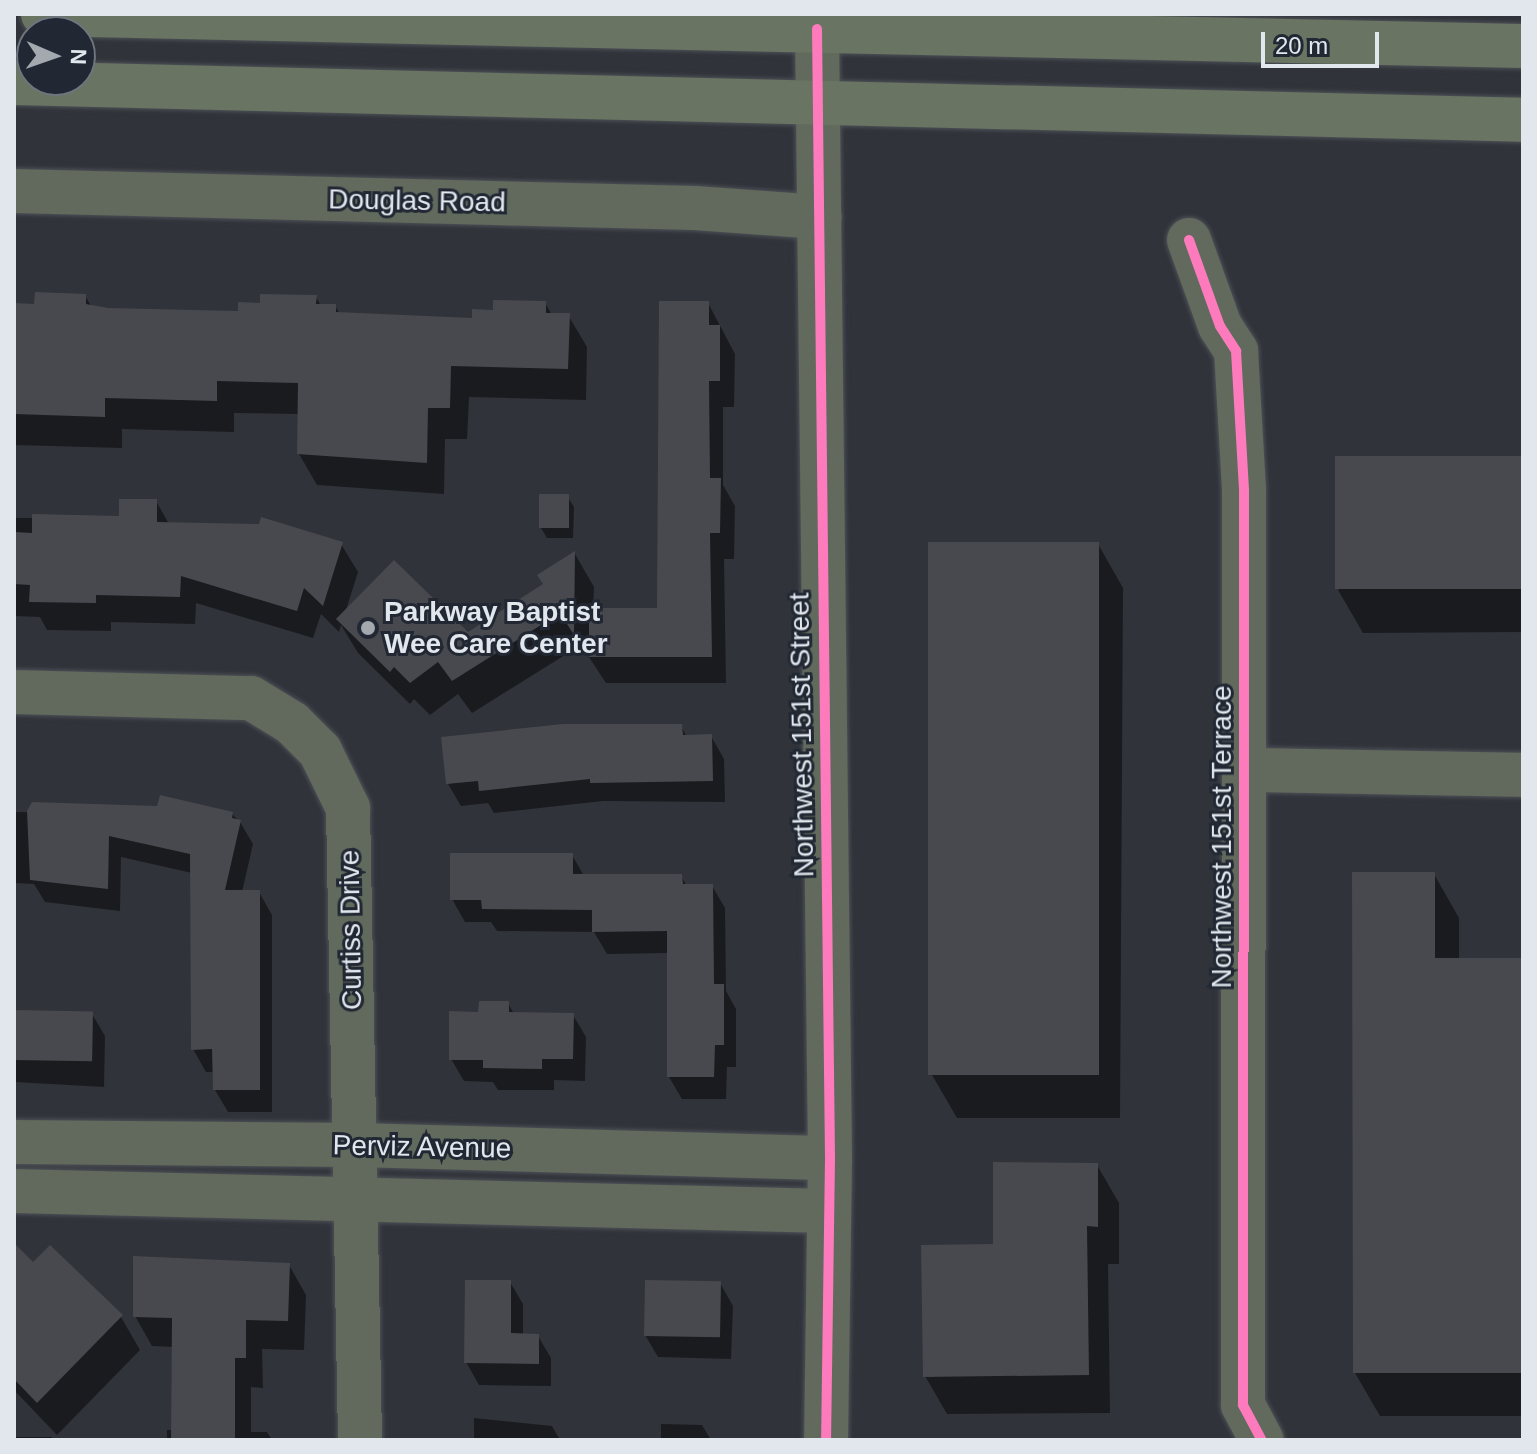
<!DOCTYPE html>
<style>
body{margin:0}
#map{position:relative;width:1537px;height:1454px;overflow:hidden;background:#30333a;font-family:Helvetica,sans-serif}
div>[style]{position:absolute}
.shadow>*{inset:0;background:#0007;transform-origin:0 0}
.building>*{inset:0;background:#48494e;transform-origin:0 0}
.roads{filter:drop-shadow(0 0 2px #4d5156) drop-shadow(0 0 2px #4d5156)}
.minor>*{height:44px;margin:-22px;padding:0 22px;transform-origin:22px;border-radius:22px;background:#616a5d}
.tertiary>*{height:44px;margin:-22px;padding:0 22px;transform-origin:22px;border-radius:22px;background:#616a5d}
.primary>*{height:44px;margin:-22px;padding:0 22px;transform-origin:22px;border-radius:22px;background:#697463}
.cycleway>*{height:10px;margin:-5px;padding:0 5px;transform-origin:5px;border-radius:5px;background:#fd7abc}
.dots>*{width:22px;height:22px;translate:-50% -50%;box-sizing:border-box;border:4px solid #222833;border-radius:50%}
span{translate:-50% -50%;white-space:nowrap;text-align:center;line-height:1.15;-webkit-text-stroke:6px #222833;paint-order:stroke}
.street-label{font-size:28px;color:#e2e7ee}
.poi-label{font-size:28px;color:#e2e7ee;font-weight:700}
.left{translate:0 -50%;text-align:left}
.frame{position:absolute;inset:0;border:16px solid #e2e7ee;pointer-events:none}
.north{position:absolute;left:16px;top:16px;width:80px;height:80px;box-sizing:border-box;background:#222833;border:2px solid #6f747e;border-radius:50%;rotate:92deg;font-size:22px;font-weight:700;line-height:32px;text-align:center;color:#e2e7ee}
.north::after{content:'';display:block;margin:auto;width:28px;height:36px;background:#a4a8af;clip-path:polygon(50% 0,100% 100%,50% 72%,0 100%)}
.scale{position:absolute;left:1261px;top:32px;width:118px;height:36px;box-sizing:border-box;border:4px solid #e2e7ee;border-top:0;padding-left:10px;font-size:24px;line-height:28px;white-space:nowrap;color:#e2e7ee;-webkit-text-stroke:6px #222833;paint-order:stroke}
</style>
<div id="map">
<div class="shadow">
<div style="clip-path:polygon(85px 296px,92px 307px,108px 310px,240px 313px,316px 297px,321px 306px,335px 306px,340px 314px,474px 320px,545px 303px,552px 315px,568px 315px,587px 347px,586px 400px,469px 397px,467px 439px,445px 439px,444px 494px,317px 485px,299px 454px,299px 414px,234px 413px,234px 432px,122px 429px,122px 448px,14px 445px,14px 318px,36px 306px)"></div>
<div style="clip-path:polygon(708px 303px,735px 354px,734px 407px,723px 407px,723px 485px,735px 506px,734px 559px,724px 559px,726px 683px,606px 683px,581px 645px,472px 713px,458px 694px,430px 715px,414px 699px,410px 704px,358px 653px,341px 625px,339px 632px,321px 614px,313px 638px,196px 603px,195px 624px,111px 622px,111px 631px,47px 630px,40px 617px,14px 616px,14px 518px,121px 518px,156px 501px,169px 524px,341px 544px,358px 572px,345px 613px,467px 635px,545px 585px,575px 554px,594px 587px,593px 610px,659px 610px)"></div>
<div style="clip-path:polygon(1523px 458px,1523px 632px,1363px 633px,1338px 590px)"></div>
<div style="clip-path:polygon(567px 496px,574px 507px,573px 538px,547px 538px,541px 528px)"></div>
<div style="clip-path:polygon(1098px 544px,1123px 588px,1120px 1118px,957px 1118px,932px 1075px)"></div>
<div style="clip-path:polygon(681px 726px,687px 737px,711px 736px,724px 759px,725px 802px,603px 801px,494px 813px,488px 803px,461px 806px,448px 784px)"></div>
<div style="clip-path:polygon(14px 812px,232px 814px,240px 822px,253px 844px,242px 892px,259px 892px,272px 915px,272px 1112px,228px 1112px,215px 1090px,215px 1072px,206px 1072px,193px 1049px,192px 873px,121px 857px,120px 911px,45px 902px,34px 884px,14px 883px)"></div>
<div style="clip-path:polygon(572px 855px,584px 876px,681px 876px,687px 886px,712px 886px,725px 908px,726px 991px,736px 1009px,736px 1067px,727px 1067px,726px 1099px,682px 1099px,669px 1077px,669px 953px,607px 954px,594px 932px,497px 931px,491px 922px,465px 922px,452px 899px)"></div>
<div style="clip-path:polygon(1434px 874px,1459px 918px,1459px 960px,1523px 960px,1523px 1416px,1380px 1416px,1355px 1373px)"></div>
<div style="clip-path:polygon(508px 1003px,514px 1014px,573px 1015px,586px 1037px,585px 1081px,554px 1080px,554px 1090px,498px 1090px,493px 1082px,464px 1081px,451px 1059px,480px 1014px)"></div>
<div style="clip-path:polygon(14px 1011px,92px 1014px,105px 1036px,104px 1087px,14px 1082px)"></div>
<div style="clip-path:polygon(1097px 1165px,1119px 1203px,1119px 1264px,1108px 1264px,1110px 1413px,947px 1414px,925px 1376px)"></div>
<div style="clip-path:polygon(14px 1265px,33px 1265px,121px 1317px,140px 1350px,57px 1435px,14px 1390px)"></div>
<div style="clip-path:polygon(289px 1265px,306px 1295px,304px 1350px,262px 1349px,263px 1388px,251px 1387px,251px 1432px,267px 1432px,272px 1440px,167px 1440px,167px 1430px,173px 1430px,174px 1347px,152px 1346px,135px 1316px)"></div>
<div style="clip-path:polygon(510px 1282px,523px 1304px,523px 1336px,538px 1336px,551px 1358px,551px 1386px,479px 1385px,466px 1362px)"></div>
<div style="clip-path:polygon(720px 1283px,733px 1306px,731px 1359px,658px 1357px,645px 1335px)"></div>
<div style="clip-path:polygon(474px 1418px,552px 1426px,560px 1440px,474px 1440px)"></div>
<div style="clip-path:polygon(661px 1424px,702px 1425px,711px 1440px,661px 1440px)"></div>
<div style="left:14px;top:1437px;width:38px;height:3px"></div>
</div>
<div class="building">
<div style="clip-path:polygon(35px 292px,86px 294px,86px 304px,108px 308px,238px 311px,238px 302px,260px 303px,260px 294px,317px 295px,316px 304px,336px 304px,336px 312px,472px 318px,472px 309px,493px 310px,493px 300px,546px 301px,546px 313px,570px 313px,568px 369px,451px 366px,450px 408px,428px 408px,427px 463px,297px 454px,298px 383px,217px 381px,217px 401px,105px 398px,105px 417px,14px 414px,14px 303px,34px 304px)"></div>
<div style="clip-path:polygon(659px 301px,709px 301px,709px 325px,720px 325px,720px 381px,709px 381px,710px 478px,721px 478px,720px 533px,710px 533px,712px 657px,589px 657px,589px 608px,657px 608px)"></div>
<div style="left:1523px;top:456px;width:133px;height:188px;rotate:90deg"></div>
<div style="left:539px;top:494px;width:30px;height:34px"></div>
<div style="clip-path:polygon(119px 499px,157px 499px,157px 522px,259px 524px,261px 517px,343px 542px,323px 606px,304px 588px,297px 611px,181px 576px,180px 597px,96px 595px,96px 603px,29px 602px,30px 585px,14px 584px,14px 532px,32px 533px,32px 514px,119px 516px)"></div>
<div style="left:1099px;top:542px;width:533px;height:171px;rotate:90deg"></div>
<div style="clip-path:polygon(575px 551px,574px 635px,560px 613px,452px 681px,438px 662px,410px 683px,394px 667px,390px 672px,336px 619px,394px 560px,468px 632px,543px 584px,537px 575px)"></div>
<div style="clip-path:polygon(563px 724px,682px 724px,683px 735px,712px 734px,713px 781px,590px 783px,590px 779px,479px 791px,478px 781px,446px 784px,441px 737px)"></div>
<div style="clip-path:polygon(160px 795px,233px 812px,232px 818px,241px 820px,225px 890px,260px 890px,260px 1090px,213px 1090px,212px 1049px,191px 1050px,190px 854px,109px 836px,108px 889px,30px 880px,27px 811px,32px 802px,157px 806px)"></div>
<div style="clip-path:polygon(450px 853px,573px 853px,573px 874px,682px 874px,683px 884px,713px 884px,714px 984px,724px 984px,724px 1045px,715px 1045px,714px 1077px,667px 1077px,667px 931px,592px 932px,592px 910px,482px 909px,481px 900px,450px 900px)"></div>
<div style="clip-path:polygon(1352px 872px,1435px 872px,1435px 958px,1523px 958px,1523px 1373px,1353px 1373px)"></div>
<div style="clip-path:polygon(479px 1001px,509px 1001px,509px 1012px,574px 1013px,573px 1059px,542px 1059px,542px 1069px,483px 1068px,483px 1060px,449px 1060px,449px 1011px,478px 1012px)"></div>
<div style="left:14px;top:1010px;width:79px;height:50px;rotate:1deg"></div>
<div style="clip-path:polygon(993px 1162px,1098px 1163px,1098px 1227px,1087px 1226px,1089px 1375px,923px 1377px,921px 1245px,993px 1244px)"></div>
<div style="clip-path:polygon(14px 1243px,33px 1262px,50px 1245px,123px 1315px,37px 1403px,14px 1379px)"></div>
<div style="clip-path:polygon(133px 1256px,290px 1263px,288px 1321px,246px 1320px,246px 1358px,235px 1358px,235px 1440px,171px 1440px,172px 1318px,133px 1317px)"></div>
<div style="clip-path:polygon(465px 1280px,511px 1280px,511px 1333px,539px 1334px,539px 1364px,464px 1363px)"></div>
<div style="left:645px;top:1280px;width:76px;height:56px;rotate:1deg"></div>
</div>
<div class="roads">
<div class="minor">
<div style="left:14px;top:191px;width:681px;rotate:1.43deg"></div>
<div style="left:695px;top:208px;width:125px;rotate:4.1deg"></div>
<div style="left:1189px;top:240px;width:91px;rotate:70.2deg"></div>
<div style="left:1220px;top:326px;width:30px;rotate:57deg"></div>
<div style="left:1236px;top:351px;width:139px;rotate:86.7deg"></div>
<div style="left:1244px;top:490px;width:915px;rotate:90.06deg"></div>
<div style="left:1243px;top:1405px;width:40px;rotate:62deg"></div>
<div style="left:14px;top:692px;width:237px;rotate:1.5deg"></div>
<div style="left:251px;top:698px;width:48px;rotate:31.4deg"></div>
<div style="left:292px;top:723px;width:40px;rotate:45deg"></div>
<div style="left:320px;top:751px;width:64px;rotate:63.8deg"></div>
<div style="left:348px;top:808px;width:632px;rotate:88.91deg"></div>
<div style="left:1248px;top:770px;width:275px;rotate:1deg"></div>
</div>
<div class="tertiary">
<div style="left:817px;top:29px;width:1129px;rotate:89.34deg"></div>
<div style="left:830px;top:1158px;width:282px;rotate:90.8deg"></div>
<div style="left:14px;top:1142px;width:342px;rotate:0.5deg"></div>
<div style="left:356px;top:1145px;width:474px;rotate:1.6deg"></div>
<div style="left:14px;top:1191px;width:815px;rotate:1.41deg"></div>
</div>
<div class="primary">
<div style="left:43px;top:14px;width:1480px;rotate:1.24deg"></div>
<div style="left:14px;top:83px;width:1509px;rotate:1.4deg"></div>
</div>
</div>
<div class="cycleway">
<div style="left:817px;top:29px;width:1129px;rotate:89.34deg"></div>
<div style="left:830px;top:1158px;width:282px;rotate:90.8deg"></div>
<div style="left:1189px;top:240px;width:91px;rotate:70.2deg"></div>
<div style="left:1220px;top:326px;width:30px;rotate:57deg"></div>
<div style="left:1236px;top:351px;width:139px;rotate:86.7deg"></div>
<div style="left:1244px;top:490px;width:915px;rotate:90.06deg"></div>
<div style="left:1243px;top:1405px;width:40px;rotate:62deg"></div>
</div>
<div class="dots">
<div style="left:368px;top:628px;background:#a4a8af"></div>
</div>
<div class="street-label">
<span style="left:417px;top:201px;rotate:1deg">Douglas Road</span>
<span style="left:802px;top:735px;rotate:-91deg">Northwest 151st Street</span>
<span style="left:1222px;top:837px;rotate:-90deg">Northwest 151st Terrace</span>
<span style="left:351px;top:930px;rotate:-91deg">Curtiss Drive</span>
<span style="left:422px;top:1147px;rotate:1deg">Perviz Avenue</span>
</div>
<div class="poi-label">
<span class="left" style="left:384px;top:628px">Parkway Baptist<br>Wee Care Center</span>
</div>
<div class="frame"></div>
<div class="north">N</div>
<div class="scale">20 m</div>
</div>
